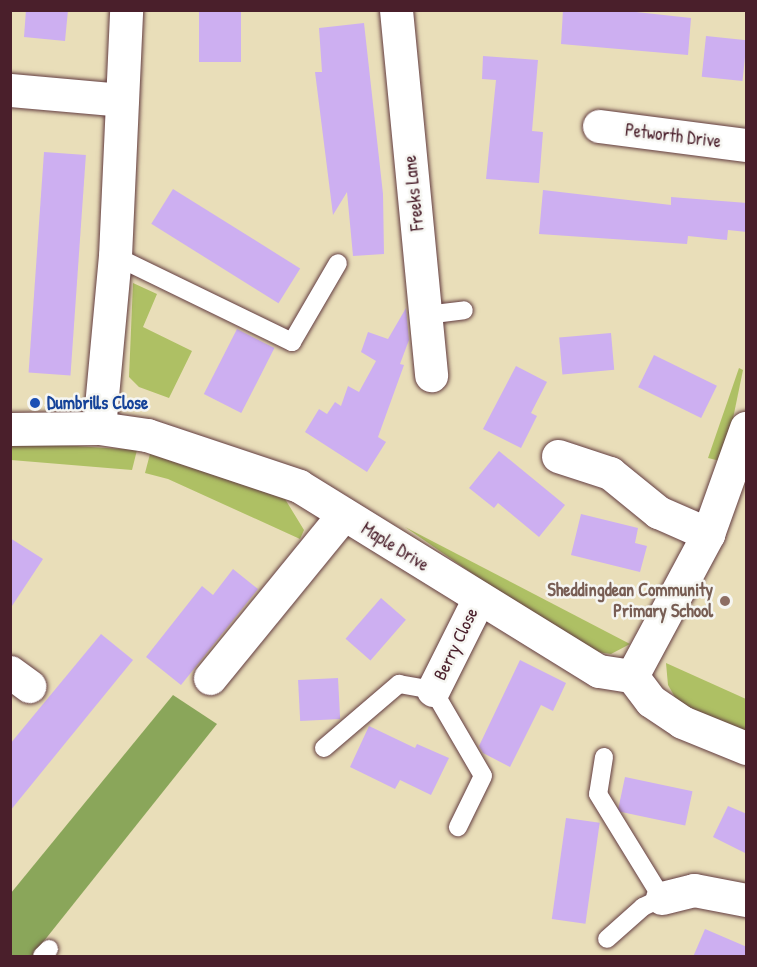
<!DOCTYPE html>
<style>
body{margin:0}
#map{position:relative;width:757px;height:967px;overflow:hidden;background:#e9deb9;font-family:"Patrick Hand",sans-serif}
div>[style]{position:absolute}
.green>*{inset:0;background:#aec064}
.forest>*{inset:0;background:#8aa65a}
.building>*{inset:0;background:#cdaff1;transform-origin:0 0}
.roads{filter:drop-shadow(0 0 2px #623c40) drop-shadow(0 0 2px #623c40)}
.lane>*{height:18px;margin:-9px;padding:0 9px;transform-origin:9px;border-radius:9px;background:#fff}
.street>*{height:33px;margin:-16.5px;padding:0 16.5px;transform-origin:16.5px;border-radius:16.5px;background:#fff}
.secondary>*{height:33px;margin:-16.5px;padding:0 16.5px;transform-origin:16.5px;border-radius:16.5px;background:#fff}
.dots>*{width:16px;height:16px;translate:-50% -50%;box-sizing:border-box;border:3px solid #f6f6f2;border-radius:50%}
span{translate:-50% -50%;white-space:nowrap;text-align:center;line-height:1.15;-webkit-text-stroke:5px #f6f6f2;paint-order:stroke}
.street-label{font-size:18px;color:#4a1f2b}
.transit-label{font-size:18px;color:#164399;font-weight:700}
.left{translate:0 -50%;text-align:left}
.education-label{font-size:18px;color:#785e54;font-weight:700}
.right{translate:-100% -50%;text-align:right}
.frame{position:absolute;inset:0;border:12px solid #4a1f2b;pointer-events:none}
</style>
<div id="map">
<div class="green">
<div style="clip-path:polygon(133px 283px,157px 294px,143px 327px,192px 351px,169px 398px,139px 387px,129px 377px)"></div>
<div style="clip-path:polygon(739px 368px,743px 370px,724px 462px,708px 458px)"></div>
<div style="clip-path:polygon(10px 442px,15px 442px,137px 450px,132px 470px,11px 460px)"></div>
<div style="clip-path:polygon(150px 454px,285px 499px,304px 530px,300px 539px,168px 479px,145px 473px)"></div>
<div style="clip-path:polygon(405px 527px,630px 644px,611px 654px,583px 650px)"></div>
<div style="clip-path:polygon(666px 663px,746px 699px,746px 734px,680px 706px,668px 685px)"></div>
</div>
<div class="forest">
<div style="clip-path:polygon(173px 695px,217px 724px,32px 956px,11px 956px,11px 893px)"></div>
</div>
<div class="building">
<div style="clip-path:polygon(26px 10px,68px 10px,65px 41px,24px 37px)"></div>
<div style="left:199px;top:10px;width:42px;height:52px"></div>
<div style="clip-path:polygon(563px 10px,618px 10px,691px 18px,688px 55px,561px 44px)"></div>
<div style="clip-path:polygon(364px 23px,383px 194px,384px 254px,353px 256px,347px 192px,333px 215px,315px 72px,322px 72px,319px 28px)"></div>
<div style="left:706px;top:36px;width:41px;height:41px;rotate:6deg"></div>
<div style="clip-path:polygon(483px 56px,538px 60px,532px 131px,543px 132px,539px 183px,486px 179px,496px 80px,482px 79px)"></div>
<div style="left:44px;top:152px;width:42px;height:221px;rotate:4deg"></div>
<div style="left:173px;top:189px;width:150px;height:41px;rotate:32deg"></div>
<div style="clip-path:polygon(543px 190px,671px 205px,671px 197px,747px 203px,747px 232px,728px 230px,727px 240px,688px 236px,687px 244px,539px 234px)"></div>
<div style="clip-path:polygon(406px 308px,409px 340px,400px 364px,404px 365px,378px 437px,386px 442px,367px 472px,305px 432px,319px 409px,327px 414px,335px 402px,341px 406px,348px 386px,359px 392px,376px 361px,361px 352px,368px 332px,388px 339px)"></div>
<div style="left:237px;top:329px;width:42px;height:73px;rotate:27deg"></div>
<div style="left:611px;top:333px;width:37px;height:52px;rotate:85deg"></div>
<div style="left:654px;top:355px;width:70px;height:36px;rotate:26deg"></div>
<div style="clip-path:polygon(516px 366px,547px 382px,531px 413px,537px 416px,521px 448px,483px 429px)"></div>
<div style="clip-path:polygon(499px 451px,565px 505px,539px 537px,498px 503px,494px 508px,469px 488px)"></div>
<div style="clip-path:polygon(581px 514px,638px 528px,635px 543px,647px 546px,640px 572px,571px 555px)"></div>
<div style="clip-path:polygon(10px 538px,43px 559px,10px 609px)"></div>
<div style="clip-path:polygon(233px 569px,258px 589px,181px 685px,146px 657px,202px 586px,213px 595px)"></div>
<div style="left:381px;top:598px;width:33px;height:54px;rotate:41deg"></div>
<div style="clip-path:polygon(101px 634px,133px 660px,10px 811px,10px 744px)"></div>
<div style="clip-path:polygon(520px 660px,566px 683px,553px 711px,541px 705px,510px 767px,483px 753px,479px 746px)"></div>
<div style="left:338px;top:678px;width:41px;height:40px;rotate:87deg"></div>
<div style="clip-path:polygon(369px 726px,415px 748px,417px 744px,449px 758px,431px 795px,400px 780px,395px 789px,350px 767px)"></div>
<div style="left:625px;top:777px;width:69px;height:35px;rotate:12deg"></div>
<div style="clip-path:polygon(728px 806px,747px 814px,747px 854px,713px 837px)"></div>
<div style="left:566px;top:818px;width:34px;height:102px;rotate:8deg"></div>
<div style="clip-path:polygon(705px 929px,747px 947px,747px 957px,693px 957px)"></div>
</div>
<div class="roads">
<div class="lane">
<div style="left:115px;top:256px;width:197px;rotate:25.9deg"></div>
<div style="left:292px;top:342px;width:91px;rotate:-59.8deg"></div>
<div style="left:426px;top:315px;width:38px;rotate:-7deg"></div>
<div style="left:324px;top:748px;width:99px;rotate:-40.5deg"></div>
<div style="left:399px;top:684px;width:35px;rotate:10deg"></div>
<div style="left:433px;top:690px;width:99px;rotate:59.8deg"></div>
<div style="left:483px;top:776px;width:57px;rotate:116.1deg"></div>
<div style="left:604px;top:757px;width:37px;rotate:99deg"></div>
<div style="left:598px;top:794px;width:122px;rotate:58.4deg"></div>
<div style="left:662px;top:898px;width:21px;rotate:155deg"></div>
<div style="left:643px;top:907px;width:48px;rotate:138.4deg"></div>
<div style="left:42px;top:956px;width:10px;rotate:-45deg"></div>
</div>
<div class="street">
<div style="left:396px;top:10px;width:367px;rotate:84.5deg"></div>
<div style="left:10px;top:90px;width:112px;rotate:5.1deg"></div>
<div style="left:599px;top:126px;width:148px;rotate:7.4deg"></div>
<div style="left:99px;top:428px;width:173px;rotate:-84.7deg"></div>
<div style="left:115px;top:256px;width:246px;rotate:-87.4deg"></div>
<div style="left:558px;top:456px;width:55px;rotate:18.1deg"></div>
<div style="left:610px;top:473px;width:62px;rotate:39.1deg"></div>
<div style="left:658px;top:512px;width:55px;rotate:23.7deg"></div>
<div style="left:10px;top:672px;width:24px;rotate:36deg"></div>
<div style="left:632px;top:676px;width:161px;rotate:-61.8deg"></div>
<div style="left:708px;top:534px;width:113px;rotate:-70.3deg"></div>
<div style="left:210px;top:678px;width:210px;rotate:-50.8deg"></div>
<div style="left:433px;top:690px;width:103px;rotate:-63.4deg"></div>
<div style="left:662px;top:898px;width:33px;rotate:-14deg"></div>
<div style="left:694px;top:890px;width:53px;rotate:10.9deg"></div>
</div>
<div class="secondary">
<div style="left:10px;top:429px;width:89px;rotate:-0.6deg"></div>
<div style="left:99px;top:428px;width:49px;rotate:8.3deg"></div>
<div style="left:147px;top:435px;width:160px;rotate:18.5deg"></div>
<div style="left:299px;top:486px;width:352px;rotate:31.7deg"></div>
<div style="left:599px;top:671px;width:33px;rotate:9deg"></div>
<div style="left:632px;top:676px;width:31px;rotate:53deg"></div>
<div style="left:651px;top:701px;width:37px;rotate:34deg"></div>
<div style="left:682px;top:722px;width:69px;rotate:22.1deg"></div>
</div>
</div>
<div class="dots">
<div style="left:35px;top:403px;background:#1a4fb4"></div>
<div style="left:725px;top:601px;background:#8d6e63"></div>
</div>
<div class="street-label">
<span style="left:673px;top:136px;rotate:7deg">Petworth Drive</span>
<span style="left:414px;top:193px;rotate:-96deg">Freeks Lane</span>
<span style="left:395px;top:547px;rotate:32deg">Maple Drive</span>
<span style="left:456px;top:644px;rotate:-64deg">Berry Close</span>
</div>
<div class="transit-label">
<span class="left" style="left:47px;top:403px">Dumbrills Close</span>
</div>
<div class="education-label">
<span class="right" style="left:713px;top:601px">Sheddingdean Community<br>Primary School</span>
</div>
<div class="frame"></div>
</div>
